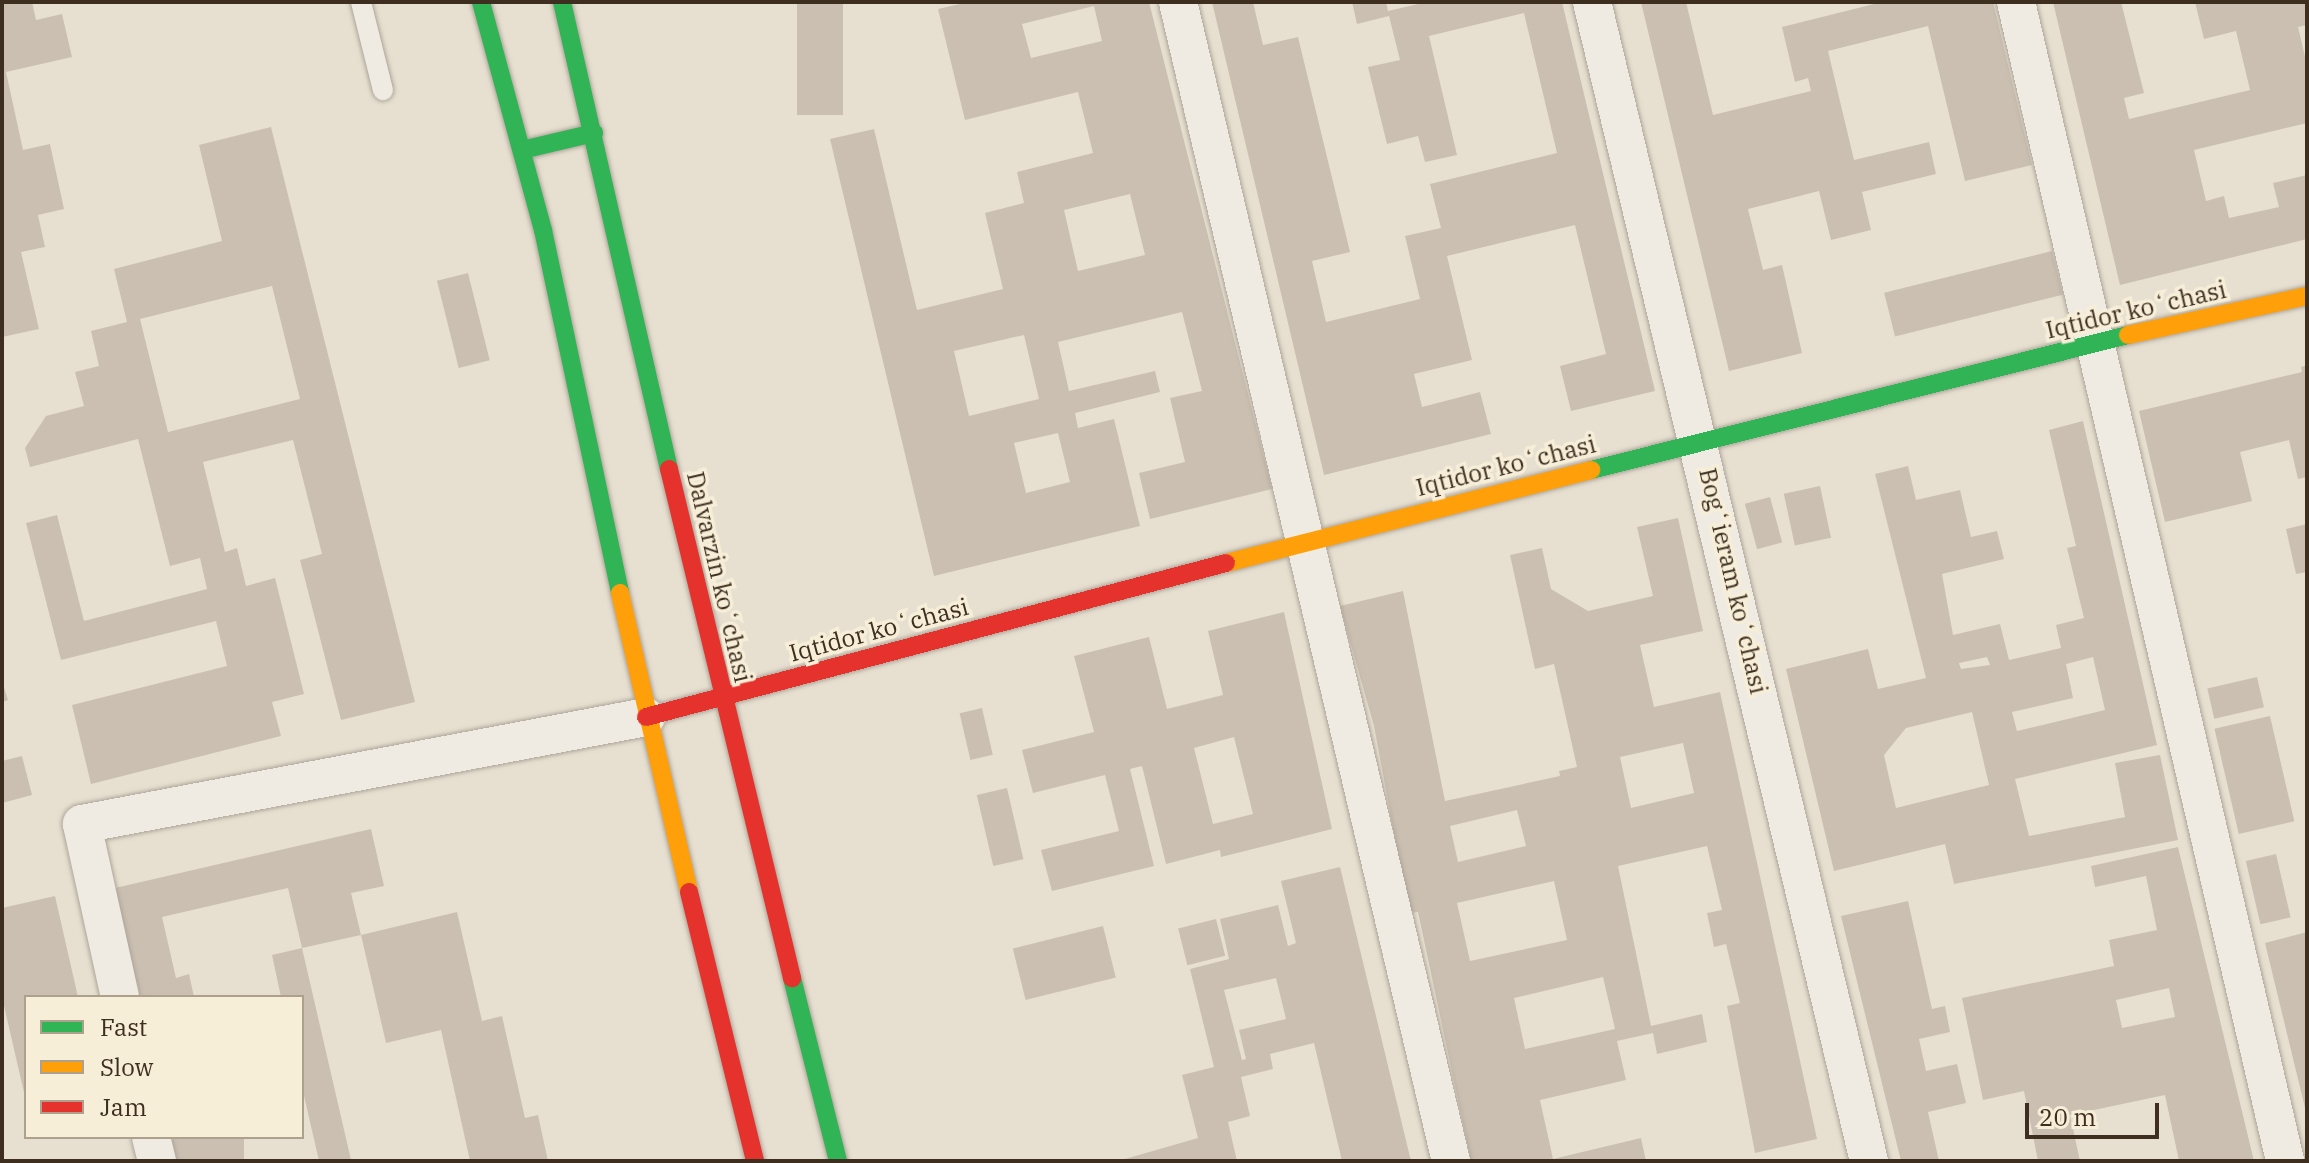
<!DOCTYPE html>
<meta charset="utf-8">
<style>
body{margin:0}
#map{position:relative;width:2309px;height:1163px;overflow:hidden;background:#e7e0d1;font-family:"IBM Plex Serif",serif}
div>[style]{position:absolute}
.building>*{inset:0;background:#cbbfb2;transform-origin:0 0}
.roads{filter:drop-shadow(0 0 2px #ada599) drop-shadow(0 0 2px #ada599)}
.lane>*{height:20px;margin:-10px;padding:0 10px;transform-origin:10px;border-radius:10px;background:#efebe3}
.street>*{height:38px;margin:-19px;padding:0 19px;transform-origin:19px;border-radius:19px;background:#efebe3}
.fast>*{height:18px;margin:-9px;padding:0 9px;transform-origin:9px;border-radius:9px;background:#30b455}
.slow>*{height:18px;margin:-9px;padding:0 9px;transform-origin:9px;border-radius:9px;background:#ff9f0a}
.jam>*{height:18px;margin:-9px;padding:0 9px;transform-origin:9px;border-radius:9px;background:#e5322d}
span{translate:-50% -50%;white-space:nowrap;text-align:center;line-height:1.15;-webkit-text-stroke:7px #f7eed8;paint-order:stroke}
.street-label{font-size:24px;color:#3d2e20}
.frame{position:absolute;inset:0;border:4px solid #3d2e20;pointer-events:none}
.legend{position:absolute;left:24px;top:995px;width:280px;height:144px;box-sizing:border-box;background:#f7eed8;border:2px solid #ada18e;margin:0;padding:10px 14px;list-style:none;font-size:24px;color:#3d2e20}
.legend li{display:flex;align-items:center;gap:16px;height:40px}
.legend b{width:40px;border:2px solid #ada18e}
.scale{position:absolute;left:2025px;top:1103px;width:134px;height:36px;box-sizing:border-box;border:4px solid #3d2e20;border-top:0;padding-left:10px;font-size:24px;line-height:28px;white-space:nowrap;color:#3d2e20;-webkit-text-stroke:6px #f7eed8;paint-order:stroke}
</style>
<div id="map">
<div class="building">
<div style="clip-path:polygon(2px 2px,32px 2px,36px 20px,62px 14px,72px 57px,6px 72px,23px 150px,50px 144px,64px 209px,38px 215px,45px 247px,21px 252px,39px 329px,2px 337px)"></div>
<div style="left:797px;top:2px;width:46px;height:113px"></div>
<div style="clip-path:polygon(evenodd,969px 2px,1149px 2px,1272px 489px,1150px 519px,1139px 473px,1185px 462px,1170px 398px,1202px 391px,1182px 312px,1058px 342px,1069px 391px,1155px 371px,1160px 392px,1075px 413px,1078px 428px,1114px 419px,1140px 526px,934px 576px,830px 139px,874px 129px,917px 310px,1003px 289px,985px 213px,1024px 203px,1017px 172px,1093px 153px,1078px 92px,965px 120px,938px 9px,969px 2px,1094px 6px,1102px 41px,1031px 58px,1022px 24px,1094px 6px,969px 2px,1130px 194px,1145px 255px,1078px 271px,1064px 210px,1130px 194px,969px 2px,1024px 335px,1039px 399px,969px 416px,954px 351px,1024px 335px,969px 2px,1058px 433px,1070px 482px,1026px 493px,1014px 443px,1058px 433px)"></div>
<div style="clip-path:polygon(1212px 2px,1253px 2px,1263px 45px,1298px 37px,1350px 252px,1312px 261px,1326px 322px,1420px 299px,1405px 236px,1441px 228px,1430px 184px,1557px 153px,1524px 13px,1429px 36px,1457px 155px,1425px 162px,1418px 136px,1387px 144px,1368px 67px,1400px 60px,1389px 16px,1357px 24px,1352px 2px,1386px 2px,1388px 11px,1427px 2px,1562px 2px,1655px 391px,1571px 411px,1560px 366px,1606px 354px,1575px 225px,1447px 256px,1472px 360px,1414px 374px,1422px 407px,1480px 392px,1491px 434px,1324px 475px)"></div>
<div style="clip-path:polygon(1641px 2px,1686px 2px,1713px 115px,1811px 91px,1808px 78px,1795px 82px,1782px 27px,1882px 2px,1993px 2px,2032px 165px,1965px 181px,1928px 26px,1828px 51px,1854px 160px,1929px 142px,1936px 174px,1862px 192px,1871px 230px,1831px 240px,1819px 191px,1748px 209px,1763px 270px,1782px 265px,1802px 353px,1729px 371px)"></div>
<div style="clip-path:polygon(2053px 2px,2121px 2px,2144px 93px,2124px 98px,2129px 119px,2250px 90px,2236px 31px,2204px 39px,2195px 2px,2307px 2px,2307px 25px,2298px 27px,2307px 65px,2307px 123px,2194px 150px,2206px 201px,2224px 196px,2229px 218px,2279px 207px,2273px 183px,2307px 175px,2307px 239px,2120px 285px)"></div>
<div style="clip-path:polygon(evenodd,271px 127px,415px 702px,341px 720px,300px 560px,322px 554px,293px 440px,203px 462px,225px 552px,237px 548px,246px 586px,275px 578px,304px 694px,272px 702px,281px 736px,91px 784px,72px 705px,227px 666px,216px 621px,61px 660px,26px 523px,57px 515px,84px 621px,207px 589px,200px 558px,170px 566px,138px 439px,30px 467px,25px 448px,46px 416px,84px 406px,75px 372px,99px 366px,91px 331px,127px 322px,114px 269px,222px 241px,199px 145px,271px 127px,272px 286px,300px 399px,168px 432px,140px 319px,272px 286px)"></div>
<div style="left:2052px;top:251px;width:45px;height:173px;rotate:76deg"></div>
<div style="left:468px;top:273px;width:90px;height:32px;rotate:76deg"></div>
<div style="clip-path:polygon(2307px 365px,2307px 477px,2298px 479px,2289px 440px,2240px 452px,2252px 501px,2165px 522px,2139px 411px,2302px 372px,2301px 367px)"></div>
<div style="clip-path:polygon(evenodd,2083px 421px,2157px 745px,2015px 779px,2029px 836px,2125px 817px,2115px 763px,2160px 755px,2178px 840px,1954px 884px,1945px 844px,1834px 871px,1786px 669px,1868px 649px,1878px 689px,1926px 678px,1875px 474px,1908px 466px,1916px 500px,1960px 490px,1971px 537px,1997px 531px,2004px 559px,1942px 574px,1953px 635px,2000px 624px,2009px 660px,2061px 648px,2056px 625px,2084px 618px,2067px 548px,2076px 546px,2049px 430px,2083px 421px,1987px 657px,1990px 665px,1961px 669px,1959px 663px,1987px 657px,2083px 421px,2093px 657px,2105px 710px,2017px 731px,2012px 712px,2073px 698px,2066px 664px,2093px 657px,2083px 421px,1972px 712px,1989px 785px,1896px 808px,1884px 755px,1906px 728px,1972px 712px)"></div>
<div style="left:1820px;top:486px;width:53px;height:37px;rotate:78deg"></div>
<div style="left:1770px;top:497px;width:47px;height:26px;rotate:75deg"></div>
<div style="clip-path:polygon(evenodd,1678px 518px,1703px 631px,1640px 645px,1654px 707px,1720px 692px,1817px 1139px,1755px 1153px,1727px 1006px,1740px 1003px,1726px 944px,1714px 947px,1707px 913px,1722px 910px,1707px 846px,1618px 866px,1651px 1026px,1702px 1014px,1707px 1042px,1657px 1054px,1653px 1033px,1617px 1041px,1626px 1080px,1540px 1100px,1553px 1159px,1641px 1138px,1646px 1161px,1471px 1161px,1418px 912px,1409px 913px,1374px 726px,1340px 606px,1403px 591px,1445px 801px,1560px 776px,1559px 771px,1577px 767px,1554px 664px,1535px 669px,1510px 555px,1542px 548px,1551px 589px,1588px 611px,1653px 596px,1637px 527px,1678px 518px,1683px 743px,1694px 793px,1631px 808px,1620px 757px,1683px 743px,1678px 518px,1517px 810px,1526px 846px,1458px 862px,1450px 826px,1517px 810px,1678px 518px,1554px 881px,1567px 940px,1470px 961px,1457px 903px,1554px 881px,1678px 518px,1603px 977px,1615px 1029px,1525px 1049px,1514px 998px,1603px 977px)"></div>
<div style="clip-path:polygon(2307px 524px,2307px 572px,2296px 574px,2286px 529px)"></div>
<div style="clip-path:polygon(evenodd,1284px 612px,1332px 829px,1221px 857px,1220px 850px,1166px 864px,1142px 766px,1130px 769px,1154px 866px,1052px 891px,1041px 850px,1119px 831px,1105px 775px,1033px 793px,1022px 750px,1094px 732px,1074px 656px,1149px 637px,1167px 709px,1223px 695px,1208px 631px,1284px 612px,1234px 737px,1253px 814px,1213px 824px,1194px 748px,1234px 737px)"></div>
<div style="left:2257px;top:677px;width:31px;height:51px;rotate:77deg"></div>
<div style="clip-path:polygon(2px 681px,8px 700px,2px 702px)"></div>
<div style="left:982px;top:708px;width:48px;height:23px;rotate:77deg"></div>
<div style="left:2270px;top:716px;width:108px;height:57px;rotate:77deg"></div>
<div style="clip-path:polygon(22px 756px,32px 795px,2px 803px,2px 761px)"></div>
<div style="left:1007px;top:788px;width:73px;height:31px;rotate:77deg"></div>
<div style="clip-path:polygon(371px 829px,384px 886px,351px 893px,361px 935px,302px 948px,288px 888px,162px 917px,176px 978px,189px 974px,194px 997px,140px 997px,115px 888px)"></div>
<div style="clip-path:polygon(evenodd,2178px 847px,2254px 1161px,2179px 1161px,2165px 1095px,2070px 1115px,2080px 1161px,2038px 1161px,2024px 1091px,1983px 1100px,1962px 998px,2114px 966px,2109px 940px,2157px 930px,2146px 876px,2095px 887px,2091px 866px,2178px 847px,2169px 988px,2175px 1017px,2122px 1028px,2116px 1000px,2169px 988px)"></div>
<div style="left:2276px;top:854px;width:65px;height:31px;rotate:77deg"></div>
<div style="clip-path:polygon(evenodd,1340px 867px,1411px 1161px,1342px 1161px,1314px 1043px,1270px 1054px,1273px 1069px,1241px 1077px,1250px 1116px,1228px 1122px,1237px 1161px,1118px 1161px,1198px 1138px,1182px 1075px,1214px 1067px,1190px 969px,1229px 959px,1220px 919px,1278px 905px,1288px 946px,1296px 943px,1281px 881px,1340px 867px,1276px 978px,1286px 1019px,1239px 1030px,1246px 1059px,1242px 1060px,1224px 990px,1276px 978px)"></div>
<div style="clip-path:polygon(55px 896px,78px 997px,26px 997px,25px 1097px,2px 997px,2px 908px)"></div>
<div style="clip-path:polygon(1908px 901px,1932px 1009px,1945px 1006px,1950px 1032px,1919px 1039px,1926px 1071px,1957px 1064px,1966px 1103px,1928px 1112px,1939px 1161px,1901px 1161px,1841px 916px)"></div>
<div style="clip-path:polygon(457px 912px,482px 1021px,502px 1016px,525px 1118px,538px 1115px,548px 1161px,470px 1161px,441px 1030px,386px 1043px,361px 935px)"></div>
<div style="left:1216px;top:919px;width:38px;height:39px;rotate:76deg"></div>
<div style="left:1103px;top:926px;width:53px;height:93px;rotate:76deg"></div>
<div style="clip-path:polygon(2307px 932px,2307px 1112px,2306px 1112px,2265px 943px)"></div>
<div style="clip-path:polygon(302px 948px,351px 1160px,347px 1161px,319px 1161px,302px 1087px,302px 997px,281px 997px,272px 955px)"></div>
<div style="left:172px;top:1137px;width:72px;height:25px"></div>
</div>
<div class="roads">
<div class="lane">
<div style="left:361px;top:2px;width:91px;rotate:76deg"></div>
</div>
<div class="street">
<div style="left:1178px;top:2px;width:1191px;rotate:76.75deg"></div>
<div style="left:1592px;top:2px;width:1192px;rotate:76.56deg"></div>
<div style="left:2016px;top:2px;width:1190px;rotate:76.93deg"></div>
<div style="left:120px;top:997px;width:177px;rotate:-102.4deg"></div>
<div style="left:82px;top:824px;width:574px;rotate:-10.74deg"></div>
<div style="left:151px;top:1137px;width:25px;rotate:76deg"></div>
</div>
<div class="fast">
<div style="left:481px;top:2px;width:236px;rotate:74.8deg"></div>
<div style="left:543px;top:230px;width:371px;rotate:78deg"></div>
<div style="left:562px;top:2px;width:479px;rotate:77.1deg"></div>
<div style="left:522px;top:150px;width:74px;rotate:-13.3deg"></div>
<div style="left:1591px;top:470px;width:554px;rotate:-14.11deg"></div>
<div style="left:792px;top:978px;width:189px;rotate:75.9deg"></div>
</div>
<div class="slow">
<div style="left:2128px;top:335px;width:183px;rotate:-12.3deg"></div>
<div style="left:1226px;top:563px;width:377px;rotate:-14.3deg"></div>
<div style="left:620px;top:593px;width:307px;rotate:77deg"></div>
</div>
<div class="jam">
<div style="left:669px;top:469px;width:524px;rotate:76.41deg"></div>
<div style="left:646px;top:717px;width:600px;rotate:-14.87deg"></div>
<div style="left:689px;top:892px;width:277px;rotate:76.2deg"></div>
</div>
</div>
<div class="street-label">
<span style="left:2136px;top:310px;rotate:-13deg">Iqtidor koʻchasi</span>
<span style="left:1506px;top:466px;rotate:-14deg">Iqtidor koʻchasi</span>
<span style="left:719px;top:577px;rotate:77deg">Dalvarzin koʻchasi</span>
<span style="left:1733px;top:581px;rotate:77deg">Bogʻieram koʻchasi</span>
<span style="left:879px;top:630px;rotate:-15deg">Iqtidor koʻchasi</span>
</div>
<div class="frame"></div>
<ul class="legend">
<li><b style="height:10px;background:#30b455"></b>Fast</li>
<li><b style="height:10px;background:#ff9f0a"></b>Slow</li>
<li><b style="height:10px;background:#e5322d"></b>Jam</li>
</ul>
<div class="scale">20 m</div>
</div>
